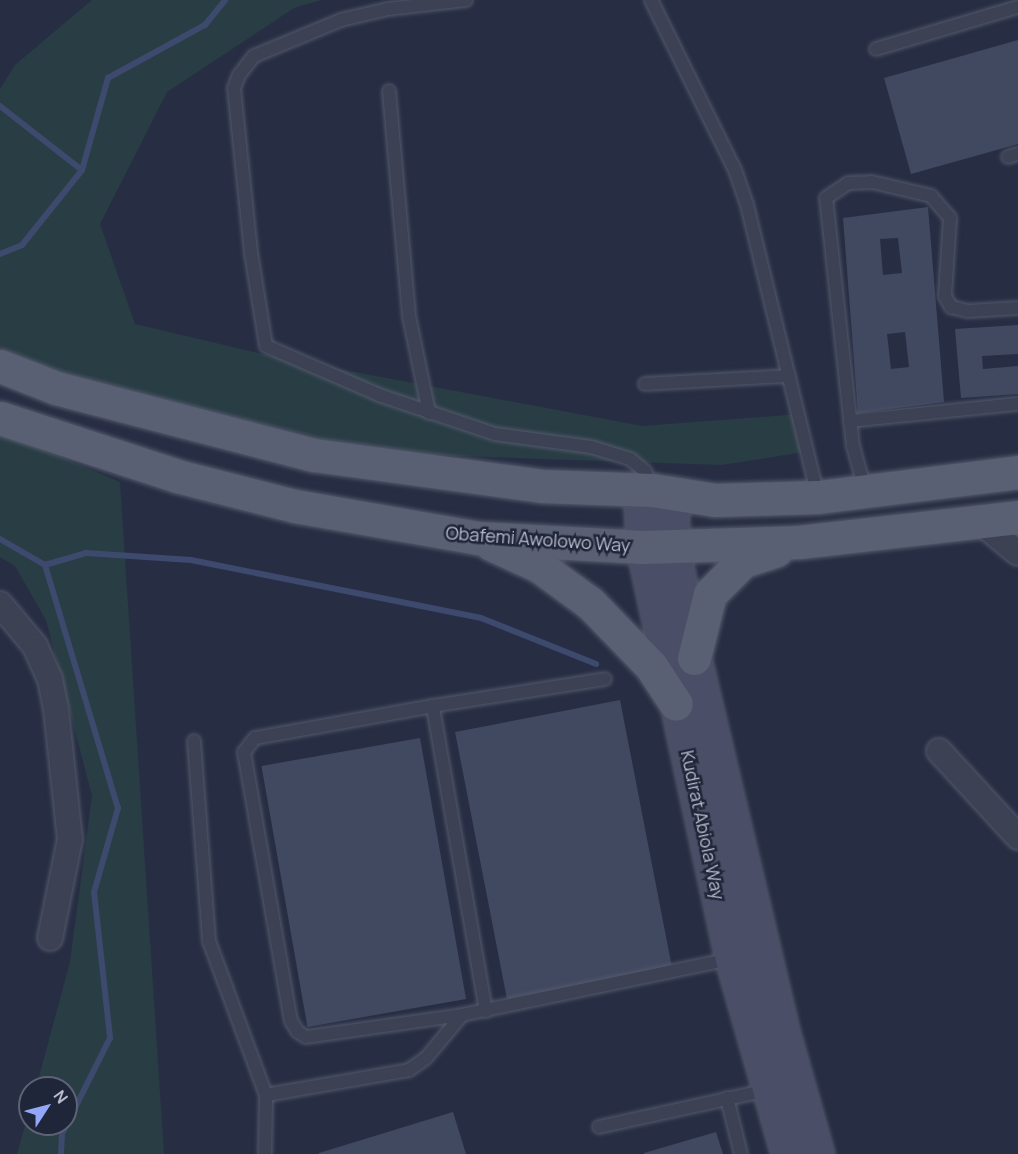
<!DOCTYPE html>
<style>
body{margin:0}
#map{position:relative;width:1018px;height:1154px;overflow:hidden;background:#272e44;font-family:Manrope,sans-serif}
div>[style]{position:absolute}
.green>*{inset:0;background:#293d45}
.stream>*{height:6px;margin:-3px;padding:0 3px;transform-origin:3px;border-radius:3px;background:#3d496d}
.building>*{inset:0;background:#414961;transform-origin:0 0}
.roads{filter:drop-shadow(0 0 2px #54596b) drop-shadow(0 0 2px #54596b)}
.service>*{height:12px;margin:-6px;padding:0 6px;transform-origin:6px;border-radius:6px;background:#3c4154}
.minor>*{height:24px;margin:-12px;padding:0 12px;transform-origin:12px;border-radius:12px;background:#3c4154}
.secondary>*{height:33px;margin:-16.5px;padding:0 16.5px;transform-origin:16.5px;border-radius:16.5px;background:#4a4f67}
.primary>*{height:33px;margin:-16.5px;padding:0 16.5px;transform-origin:16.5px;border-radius:16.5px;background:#5a6073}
span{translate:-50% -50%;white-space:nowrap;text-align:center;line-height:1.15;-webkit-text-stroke:5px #202639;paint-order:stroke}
.street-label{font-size:18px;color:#b9bdcd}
.north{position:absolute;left:18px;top:1076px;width:60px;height:60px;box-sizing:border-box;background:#202639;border:2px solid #5d6274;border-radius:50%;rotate:54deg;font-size:16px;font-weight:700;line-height:24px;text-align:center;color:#b9bdcd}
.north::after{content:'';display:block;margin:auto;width:21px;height:27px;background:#92a7fa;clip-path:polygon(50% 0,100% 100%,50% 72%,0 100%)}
</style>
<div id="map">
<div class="green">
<div style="clip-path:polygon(92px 0,321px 0,294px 8px,167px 92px,100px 224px,135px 324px,275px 357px,642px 426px,800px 414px,810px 451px,722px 465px,402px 454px,222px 431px,0 355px,0 89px,15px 65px)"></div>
<div style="clip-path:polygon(0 432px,120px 482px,164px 1154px,17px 1154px,30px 1108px,30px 1124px,66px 1124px,66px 1088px,36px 1088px,70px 962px,92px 796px,46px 620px,15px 566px,0 557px)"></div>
</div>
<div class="stream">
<div style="left:0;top:106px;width:104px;rotate:38deg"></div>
<div style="left:0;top:254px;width:24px;rotate:-22deg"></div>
<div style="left:22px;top:245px;width:96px;rotate:-51.3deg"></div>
<div style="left:82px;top:170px;width:96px;rotate:-74.2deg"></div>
<div style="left:108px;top:78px;width:111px;rotate:-28.7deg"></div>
<div style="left:205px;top:25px;width:32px;rotate:-51deg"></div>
<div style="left:0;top:539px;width:52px;rotate:30deg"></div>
<div style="left:45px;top:565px;width:254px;rotate:73.3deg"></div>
<div style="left:118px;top:808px;width:87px;rotate:105.9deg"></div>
<div style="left:94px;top:892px;width:147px;rotate:83.7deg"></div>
<div style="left:110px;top:1038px;width:107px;rotate:116.6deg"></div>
<div style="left:62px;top:1134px;width:20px;rotate:93deg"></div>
<div style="left:45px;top:565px;width:43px;rotate:-16.3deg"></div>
<div style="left:86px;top:553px;width:105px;rotate:3.8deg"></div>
<div style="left:191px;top:560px;width:296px;rotate:11.3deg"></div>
<div style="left:481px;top:618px;width:124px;rotate:21.8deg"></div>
</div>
<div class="building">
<div style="clip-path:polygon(1018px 40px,1018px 144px,911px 174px,884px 78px)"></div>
<div style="clip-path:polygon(evenodd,928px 207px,944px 402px,858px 413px,843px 218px,928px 207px,898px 238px,902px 273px,883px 275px,880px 239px,898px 238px,928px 207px,905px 332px,909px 367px,891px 369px,887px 334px,905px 332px)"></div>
<div style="clip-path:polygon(1018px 325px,1018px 354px,982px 356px,983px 369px,1018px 366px,1018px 394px,961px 398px,955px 329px)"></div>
<div style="left:620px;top:700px;width:272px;height:168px;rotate:79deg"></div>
<div style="left:420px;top:738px;width:265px;height:161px;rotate:80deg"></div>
<div style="clip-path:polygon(453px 1112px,466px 1154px,319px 1154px,319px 1153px)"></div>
<div style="clip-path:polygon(716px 1132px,723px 1154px,644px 1154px,644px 1153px)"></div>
</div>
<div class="roads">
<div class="service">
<div style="left:466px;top:0;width:79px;rotate:173.4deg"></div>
<div style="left:388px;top:9px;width:48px;rotate:166.8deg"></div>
<div style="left:341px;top:20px;width:94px;rotate:157.5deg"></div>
<div style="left:254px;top:56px;width:24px;rotate:128deg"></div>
<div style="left:239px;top:75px;width:14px;rotate:111deg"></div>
<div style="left:234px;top:88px;width:166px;rotate:84.1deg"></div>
<div style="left:251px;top:253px;width:94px;rotate:80.8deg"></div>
<div style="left:266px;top:346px;width:123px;rotate:23.4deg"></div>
<div style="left:379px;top:395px;width:122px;rotate:18.6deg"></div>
<div style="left:495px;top:434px;width:97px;rotate:7.7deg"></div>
<div style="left:591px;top:447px;width:41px;rotate:17.1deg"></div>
<div style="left:630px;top:459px;width:19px;rotate:39deg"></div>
<div style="left:645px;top:471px;width:19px;rotate:72deg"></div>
<div style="left:651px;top:0;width:190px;rotate:63.7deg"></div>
<div style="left:735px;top:170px;width:37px;rotate:71deg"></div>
<div style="left:747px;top:205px;width:301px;rotate:76.3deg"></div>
<div style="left:876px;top:49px;width:148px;rotate:-16.5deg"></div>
<div style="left:389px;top:91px;width:226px;rotate:84.9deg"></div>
<div style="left:409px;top:316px;width:99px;rotate:78.3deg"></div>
<div style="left:1008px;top:157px;width:10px;rotate:-17deg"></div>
<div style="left:645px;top:384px;width:144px;rotate:-3.2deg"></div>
<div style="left:850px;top:421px;width:169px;rotate:-5.8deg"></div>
<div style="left:865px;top:489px;width:45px;rotate:-105.6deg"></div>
<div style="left:853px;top:446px;width:249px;rotate:-96.2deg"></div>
<div style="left:826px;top:198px;width:27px;rotate:-34deg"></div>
<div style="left:848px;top:183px;width:24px;rotate:-2deg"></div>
<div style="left:872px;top:182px;width:61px;rotate:13.3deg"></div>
<div style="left:931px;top:196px;width:29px;rotate:49deg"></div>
<div style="left:950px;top:218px;width:78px;rotate:93.7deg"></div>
<div style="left:945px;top:296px;width:13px;rotate:61deg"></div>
<div style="left:951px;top:307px;width:18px;rotate:13deg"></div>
<div style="left:969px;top:311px;width:49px;rotate:-3.5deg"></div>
<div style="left:433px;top:706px;width:181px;rotate:169.8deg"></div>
<div style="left:255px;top:738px;width:18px;rotate:128deg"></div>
<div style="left:244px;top:752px;width:273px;rotate:80.1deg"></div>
<div style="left:291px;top:1021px;width:13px;rotate:58deg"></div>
<div style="left:298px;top:1032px;width:9px;rotate:32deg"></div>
<div style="left:306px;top:1037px;width:158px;rotate:-8deg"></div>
<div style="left:194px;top:741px;width:201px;rotate:85.7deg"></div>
<div style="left:209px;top:941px;width:164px;rotate:69.7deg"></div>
<div style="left:486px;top:1011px;width:310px;rotate:-99.9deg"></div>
<div style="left:433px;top:706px;width:174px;rotate:-8.9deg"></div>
<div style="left:727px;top:1098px;width:58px;rotate:76deg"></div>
<div style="left:599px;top:1127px;width:172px;rotate:-12.4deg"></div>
<div style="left:265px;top:1154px;width:59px;rotate:-89deg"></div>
<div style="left:266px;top:1095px;width:145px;rotate:-9.9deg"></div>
<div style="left:409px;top:1070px;width:21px;rotate:-35deg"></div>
<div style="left:426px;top:1058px;width:56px;rotate:-50.1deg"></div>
<div style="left:462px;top:1015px;width:275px;rotate:-11.8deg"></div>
</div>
<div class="minor">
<div style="left:979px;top:521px;width:50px;rotate:39.4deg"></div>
<div style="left:0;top:604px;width:55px;rotate:50.2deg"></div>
<div style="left:35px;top:646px;width:36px;rotate:66deg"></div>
<div style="left:50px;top:679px;width:31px;rotate:79deg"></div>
<div style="left:56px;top:709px;width:131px;rotate:83.9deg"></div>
<div style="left:70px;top:839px;width:101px;rotate:101.4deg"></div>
<div style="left:939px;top:751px;width:117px;rotate:47.4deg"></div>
</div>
<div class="secondary">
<div style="left:640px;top:490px;width:57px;rotate:87deg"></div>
<div style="left:643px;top:547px;width:422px;rotate:77.8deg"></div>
<div style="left:732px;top:959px;width:203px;rotate:74deg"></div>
<div style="left:672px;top:493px;width:51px;rotate:90deg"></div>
<div style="left:672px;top:544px;width:116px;rotate:79.1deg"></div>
<div style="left:694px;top:658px;width:386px;rotate:76.7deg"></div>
<div style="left:783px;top:1034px;width:125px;rotate:74.2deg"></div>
</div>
<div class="primary">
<div style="left:0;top:366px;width:60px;rotate:21.4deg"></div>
<div style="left:56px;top:388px;width:267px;rotate:14.6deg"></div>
<div style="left:314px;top:455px;width:230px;rotate:7.7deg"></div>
<div style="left:542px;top:486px;width:110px;rotate:2.1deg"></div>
<div style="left:652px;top:490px;width:64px;rotate:9deg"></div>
<div style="left:715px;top:500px;width:103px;rotate:-1.7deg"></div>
<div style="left:818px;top:497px;width:202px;rotate:-7.1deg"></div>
<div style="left:0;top:418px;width:186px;rotate:18.1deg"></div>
<div style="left:177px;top:476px;width:122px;rotate:14.3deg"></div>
<div style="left:295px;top:506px;width:186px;rotate:9.9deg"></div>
<div style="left:478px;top:538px;width:165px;rotate:3.1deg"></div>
<div style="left:643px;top:547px;width:156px;rotate:-1.8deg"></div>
<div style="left:799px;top:542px;width:220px;rotate:-6.5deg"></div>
<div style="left:491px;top:544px;width:53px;rotate:24.6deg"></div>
<div style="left:539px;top:566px;width:63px;rotate:36deg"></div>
<div style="left:590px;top:603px;width:88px;rotate:45.9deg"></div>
<div style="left:651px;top:666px;width:45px;rotate:56.7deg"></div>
<div style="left:694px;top:658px;width:66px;rotate:-76deg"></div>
<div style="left:710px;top:594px;width:47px;rotate:-45deg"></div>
<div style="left:743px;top:561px;width:35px;rotate:-18deg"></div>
</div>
</div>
<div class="street-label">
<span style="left:538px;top:539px;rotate:4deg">Obafemi Awolowo Way</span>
<span style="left:703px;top:825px;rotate:78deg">Kudirat Abiola Way</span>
</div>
<div class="north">N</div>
</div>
